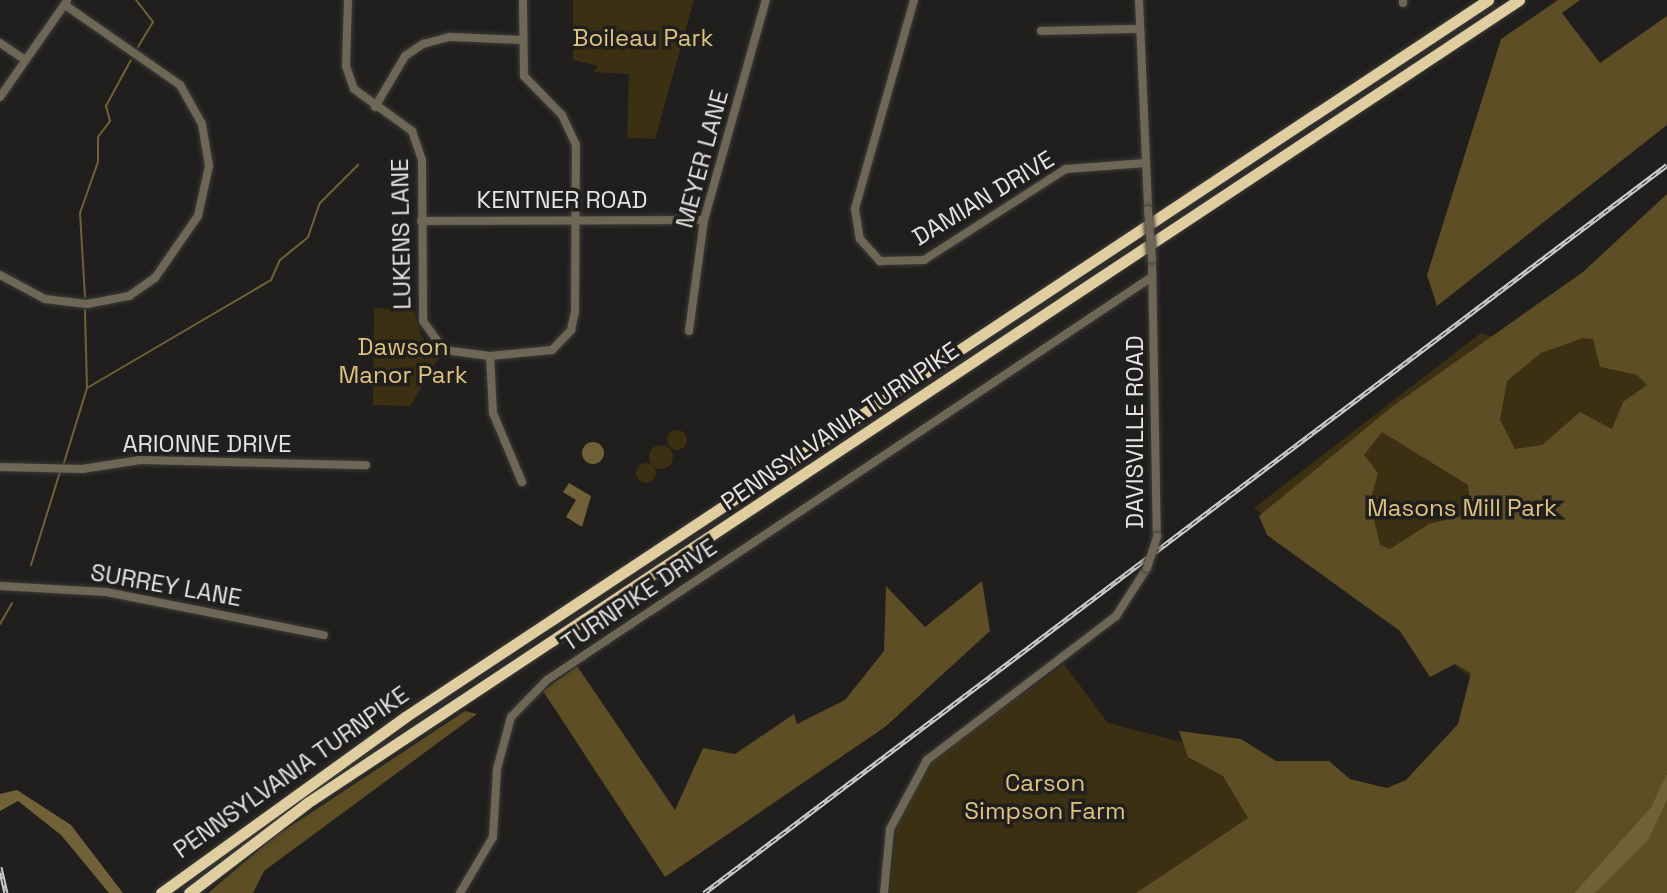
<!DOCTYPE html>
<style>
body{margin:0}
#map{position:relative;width:1667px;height:893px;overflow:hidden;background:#201f1d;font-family:"Space Grotesk",sans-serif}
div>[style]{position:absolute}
.green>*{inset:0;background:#3b3012}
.round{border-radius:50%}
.forest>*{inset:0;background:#5e4e25}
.water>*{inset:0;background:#716138}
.stream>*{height:2px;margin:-1px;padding:0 1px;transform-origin:1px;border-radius:1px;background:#716138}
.roads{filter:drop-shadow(0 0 2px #3c3b39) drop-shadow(0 0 2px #3c3b39)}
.minor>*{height:8px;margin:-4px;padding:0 4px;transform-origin:4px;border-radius:4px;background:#6e6756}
.highway>*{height:11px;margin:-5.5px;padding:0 5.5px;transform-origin:5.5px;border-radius:5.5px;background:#e0cea1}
.rail>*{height:5px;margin-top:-2.5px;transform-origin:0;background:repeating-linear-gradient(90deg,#201f1d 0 6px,#cdcccb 0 12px);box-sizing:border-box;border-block:2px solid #cdcccb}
.bridges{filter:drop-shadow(0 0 2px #3c3b39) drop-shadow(0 0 2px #3c3b39)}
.minor-bridge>*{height:8px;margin:-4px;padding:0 4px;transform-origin:4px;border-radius:4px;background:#6e6756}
span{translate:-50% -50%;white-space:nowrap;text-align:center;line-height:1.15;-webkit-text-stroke:7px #201f1d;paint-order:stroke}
.park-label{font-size:24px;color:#dec37f}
.street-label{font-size:24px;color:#e5e4e3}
</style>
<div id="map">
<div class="green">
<div style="clip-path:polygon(573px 0,694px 0,655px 139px,627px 138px,629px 74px,593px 72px,598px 66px,573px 60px)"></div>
<div style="clip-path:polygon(1667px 210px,1667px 893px,890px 893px,898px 813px,928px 764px,1064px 664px,1108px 723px,1396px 798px,1497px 698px,1254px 508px,1481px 333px,1498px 339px)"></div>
<div style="clip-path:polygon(374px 308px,414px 310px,421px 336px,440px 356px,410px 406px,373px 405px)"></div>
<div class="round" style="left:667px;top:430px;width:20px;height:20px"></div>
<div class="round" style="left:649px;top:445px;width:24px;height:24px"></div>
<div class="round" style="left:636px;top:463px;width:20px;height:20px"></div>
</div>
<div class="forest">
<div style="clip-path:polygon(1558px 0,1580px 0,1562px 13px,1600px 63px,1667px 16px,1667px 125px,1437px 306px,1427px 275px,1501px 39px)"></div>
<div style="clip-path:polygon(evenodd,1667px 194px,1667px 773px,1651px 807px,1574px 893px,1136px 893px,1248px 818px,1223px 776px,1188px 757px,1179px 731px,1241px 739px,1276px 761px,1329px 761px,1350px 779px,1387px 788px,1406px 780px,1458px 724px,1471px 673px,1455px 664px,1430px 677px,1400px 631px,1267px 535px,1259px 516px,1393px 406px,1583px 272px,1667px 194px,1583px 338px,1593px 339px,1600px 367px,1637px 375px,1647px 385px,1623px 402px,1612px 429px,1580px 412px,1542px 445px,1515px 449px,1500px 420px,1507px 381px,1541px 353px,1583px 338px,1667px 194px,1382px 432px,1468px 485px,1471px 514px,1429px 524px,1390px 549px,1380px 545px,1370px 502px,1378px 473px,1364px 455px,1382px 432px)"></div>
<div style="clip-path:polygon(982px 581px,990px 631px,885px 727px,665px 877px,543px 691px,577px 666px,675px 810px,703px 748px,735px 754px,794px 714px,797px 724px,845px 700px,884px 651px,886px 586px,925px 627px)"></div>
<div style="clip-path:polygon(465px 711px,477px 714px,264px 871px,253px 893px,208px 893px,274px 837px)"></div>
<div style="clip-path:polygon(1667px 800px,1667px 893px,1595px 893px,1611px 876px)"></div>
</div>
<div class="water">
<div class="round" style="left:582px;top:442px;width:22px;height:22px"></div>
<div style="clip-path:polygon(569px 483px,591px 496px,582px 527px,566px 517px,576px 500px,563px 492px)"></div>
<div style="clip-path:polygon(1667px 773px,1667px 800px,1648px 840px,1595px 893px,1574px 893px,1651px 807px)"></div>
<div style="clip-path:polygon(17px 790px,71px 825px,123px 893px,109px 893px,61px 835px,18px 801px,0 811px,0 794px)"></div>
</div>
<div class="stream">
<div style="left:136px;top:0;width:28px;rotate:52deg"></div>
<div style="left:153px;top:22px;width:29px;rotate:121deg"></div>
<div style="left:85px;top:297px;width:84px;rotate:-93.4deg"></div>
<div style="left:80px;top:213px;width:54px;rotate:-70.6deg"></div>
<div style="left:98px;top:162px;width:25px;rotate:-90deg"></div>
<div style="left:98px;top:137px;width:20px;rotate:-53deg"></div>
<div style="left:110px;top:121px;width:16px;rotate:-105deg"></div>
<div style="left:106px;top:106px;width:52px;rotate:-61.5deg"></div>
<div style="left:87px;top:388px;width:213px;rotate:-30.4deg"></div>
<div style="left:271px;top:280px;width:22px;rotate:-66deg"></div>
<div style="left:280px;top:260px;width:36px;rotate:-39deg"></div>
<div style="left:308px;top:237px;width:36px;rotate:-71deg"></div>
<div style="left:320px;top:203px;width:54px;rotate:-45deg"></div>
<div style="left:63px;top:466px;width:82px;rotate:-72.9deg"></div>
<div style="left:87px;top:388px;width:78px;rotate:-91.5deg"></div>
<div style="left:31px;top:565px;width:97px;rotate:-72.7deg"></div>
<div style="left:0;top:624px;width:24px;rotate:-60deg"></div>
</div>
<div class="roads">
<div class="minor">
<div style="left:348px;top:0;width:66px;rotate:91.7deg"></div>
<div style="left:346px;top:66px;width:24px;rotate:71deg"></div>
<div style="left:354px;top:89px;width:72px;rotate:35.9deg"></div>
<div style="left:412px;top:131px;width:31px;rotate:71deg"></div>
<div style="left:422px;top:160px;width:161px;rotate:89.6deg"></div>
<div style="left:423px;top:321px;width:36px;rotate:54deg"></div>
<div style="left:444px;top:350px;width:46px;rotate:7.4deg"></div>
<div style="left:490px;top:356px;width:62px;rotate:-5.5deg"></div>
<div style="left:552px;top:350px;width:28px;rotate:-46deg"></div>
<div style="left:571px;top:330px;width:19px;rotate:-78deg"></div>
<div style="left:575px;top:311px;width:166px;rotate:-89.7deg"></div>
<div style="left:576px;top:145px;width:33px;rotate:-115deg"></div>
<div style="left:562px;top:115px;width:54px;rotate:-134.3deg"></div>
<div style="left:524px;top:76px;width:76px;rotate:-90.8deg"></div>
<div style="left:914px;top:0;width:217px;rotate:105.8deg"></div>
<div style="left:855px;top:209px;width:30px;rotate:81deg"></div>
<div style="left:860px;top:239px;width:30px;rotate:48deg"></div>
<div style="left:880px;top:261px;width:44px;rotate:-1.3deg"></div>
<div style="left:924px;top:260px;width:169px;rotate:-32.7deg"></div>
<div style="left:1066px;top:169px;width:80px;rotate:-4.3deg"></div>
<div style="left:1139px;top:0;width:210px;rotate:87.5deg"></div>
<div style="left:1403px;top:3px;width:3px;rotate:-90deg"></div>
<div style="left:1041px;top:31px;width:99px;rotate:-1.2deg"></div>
<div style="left:0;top:43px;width:29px;rotate:34deg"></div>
<div style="left:0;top:97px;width:117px;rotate:-55.1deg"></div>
<div style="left:375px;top:107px;width:59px;rotate:-59.5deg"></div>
<div style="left:405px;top:56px;width:22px;rotate:-34deg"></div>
<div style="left:423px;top:44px;width:28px;rotate:-15deg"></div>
<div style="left:450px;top:37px;width:73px;rotate:2.4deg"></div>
<div style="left:421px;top:221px;width:283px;rotate:-0.2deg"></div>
<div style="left:1152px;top:259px;width:278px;rotate:89deg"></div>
<div style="left:0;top:275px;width:51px;rotate:28.1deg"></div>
<div style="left:45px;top:299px;width:42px;rotate:6.8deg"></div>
<div style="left:87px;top:304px;width:43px;rotate:-10.8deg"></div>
<div style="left:129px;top:296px;width:32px;rotate:-35deg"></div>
<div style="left:155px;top:278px;width:75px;rotate:-55.3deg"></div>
<div style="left:198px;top:216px;width:51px;rotate:-77.6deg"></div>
<div style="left:209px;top:166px;width:43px;rotate:-99.5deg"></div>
<div style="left:202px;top:124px;width:45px;rotate:-119.4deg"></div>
<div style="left:180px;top:85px;width:140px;rotate:-145.2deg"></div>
<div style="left:689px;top:331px;width:112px;rotate:-82.3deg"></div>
<div style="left:704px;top:220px;width:229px;rotate:-74.3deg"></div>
<div style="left:490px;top:356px;width:57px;rotate:87deg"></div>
<div style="left:493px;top:413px;width:75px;rotate:67.2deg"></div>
<div style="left:0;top:467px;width:82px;rotate:1.4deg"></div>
<div style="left:82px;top:469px;width:59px;rotate:-8.8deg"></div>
<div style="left:140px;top:460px;width:226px;rotate:1.3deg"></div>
<div style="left:0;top:586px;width:106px;rotate:3.2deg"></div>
<div style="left:106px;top:592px;width:222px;rotate:11.2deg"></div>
<div style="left:460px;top:893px;width:65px;rotate:-59.5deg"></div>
<div style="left:493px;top:837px;width:68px;rotate:-86.6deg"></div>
<div style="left:497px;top:769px;width:54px;rotate:-74.9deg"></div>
<div style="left:511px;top:717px;width:52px;rotate:-45.8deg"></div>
<div style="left:547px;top:680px;width:727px;rotate:-33.67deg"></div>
<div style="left:884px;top:893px;width:64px;rotate:-84.6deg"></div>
<div style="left:890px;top:829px;width:78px;rotate:-61.8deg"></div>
<div style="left:927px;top:760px;width:238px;rotate:-37.3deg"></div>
<div style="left:1116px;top:616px;width:57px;rotate:-57.1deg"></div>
</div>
<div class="highway">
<div style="left:161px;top:893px;width:301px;rotate:-35.8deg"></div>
<div style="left:405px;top:717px;width:1299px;rotate:-33.51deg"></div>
<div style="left:189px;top:893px;width:148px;rotate:-37.3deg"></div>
<div style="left:307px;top:803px;width:1454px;rotate:-33.53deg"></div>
</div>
</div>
<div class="rail">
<div style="left:0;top:867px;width:27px;rotate:77deg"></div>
<div style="left:704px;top:893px;width:1207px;rotate:-37.09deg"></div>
</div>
<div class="bridges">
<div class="minor-bridge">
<div style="left:1148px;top:210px;width:49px;rotate:85.3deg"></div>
<div style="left:1147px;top:568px;width:33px;rotate:-72deg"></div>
</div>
</div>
<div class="park-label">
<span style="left:643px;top:38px">Boileau Park</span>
<span style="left:403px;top:361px">Dawson<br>Manor Park</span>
<span style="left:1462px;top:508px">Masons Mill Park</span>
<span style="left:1045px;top:797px">Carson<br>Simpson Farm</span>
</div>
<div class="street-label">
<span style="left:702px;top:159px;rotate:-75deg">MEYER LANE</span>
<span style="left:983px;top:198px;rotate:-31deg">DAMIAN DRIVE</span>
<span style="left:562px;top:200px">KENTNER ROAD</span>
<span style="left:401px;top:234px;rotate:-91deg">LUKENS LANE</span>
<span style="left:840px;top:426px;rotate:-34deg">PENNSYLVANIA TURNPIKE</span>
<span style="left:1135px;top:432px;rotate:-90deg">DAVISVILLE ROAD</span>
<span style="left:207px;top:444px">ARIONNE DRIVE</span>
<span style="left:166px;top:585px;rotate:10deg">SURREY LANE</span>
<span style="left:639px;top:595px;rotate:-34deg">TURNPIKE DRIVE</span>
<span style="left:291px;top:772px;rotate:-35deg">PENNSYLVANIA TURNPIKE</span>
</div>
</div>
